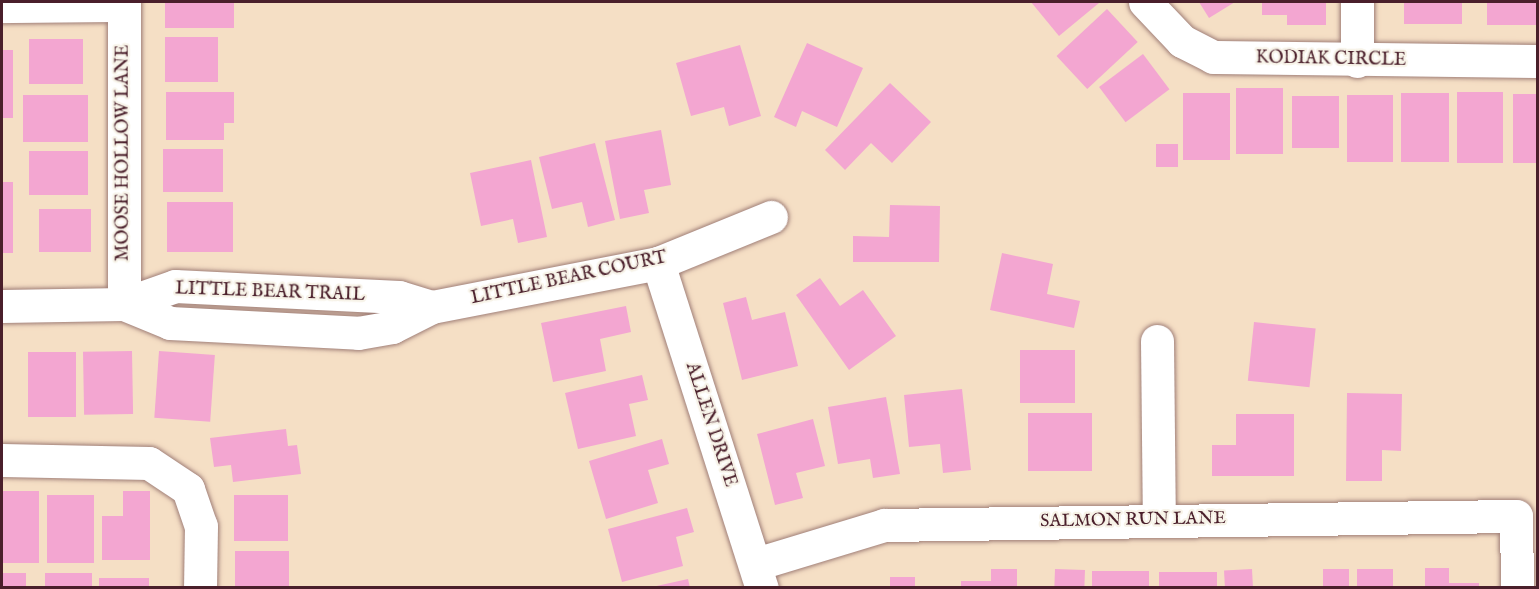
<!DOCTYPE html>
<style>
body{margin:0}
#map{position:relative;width:1539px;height:589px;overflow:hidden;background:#f5dfc5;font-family:"IM FELL English",serif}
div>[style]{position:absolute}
.building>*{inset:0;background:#f3a6d1;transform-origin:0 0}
.roads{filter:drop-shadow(0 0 2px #a07f78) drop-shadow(0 0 2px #a07f78)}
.minor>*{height:33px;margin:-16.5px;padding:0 16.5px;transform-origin:16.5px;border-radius:16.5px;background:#fff}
span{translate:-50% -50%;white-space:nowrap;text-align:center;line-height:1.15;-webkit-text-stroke:4.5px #f7f3e8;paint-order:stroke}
.street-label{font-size:18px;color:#4a1f2b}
.frame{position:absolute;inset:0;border:3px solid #4a1f2b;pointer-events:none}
</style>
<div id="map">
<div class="building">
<div style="left:165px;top:2px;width:69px;height:26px"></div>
<div style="clip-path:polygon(1031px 2px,1098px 2px,1099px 3px,1059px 36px)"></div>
<div style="clip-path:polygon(1199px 2px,1235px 2px,1209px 18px)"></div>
<div style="clip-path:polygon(1262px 2px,1326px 2px,1326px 25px,1287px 25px,1287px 15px,1262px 15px)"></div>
<div style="left:1404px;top:2px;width:58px;height:22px"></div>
<div style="left:1487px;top:2px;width:51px;height:23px"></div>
<div style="left:1107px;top:9px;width:45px;height:69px;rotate:47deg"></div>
<div style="left:165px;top:37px;width:53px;height:45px"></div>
<div style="left:29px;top:39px;width:54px;height:45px"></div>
<div style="clip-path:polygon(807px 43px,863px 68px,837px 127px,802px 111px,796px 127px,774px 117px)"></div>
<div style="clip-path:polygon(740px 45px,761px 116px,729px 126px,724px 107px,691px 116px,676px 63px)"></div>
<div style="left:2px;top:50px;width:11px;height:68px"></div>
<div style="left:1143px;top:54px;width:44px;height:55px;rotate:53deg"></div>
<div style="clip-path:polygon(890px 83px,931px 122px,892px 163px,871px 143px,845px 170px,825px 150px)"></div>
<div style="left:1236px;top:88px;width:47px;height:66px"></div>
<div style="clip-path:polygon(166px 92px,234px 92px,234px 123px,224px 123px,224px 140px,166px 140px)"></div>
<div style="left:1457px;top:92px;width:46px;height:71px"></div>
<div style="left:1183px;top:93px;width:47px;height:67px"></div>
<div style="left:1401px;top:93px;width:48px;height:69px"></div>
<div style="left:1513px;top:94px;width:25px;height:69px"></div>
<div style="left:23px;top:95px;width:65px;height:47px"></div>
<div style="left:1347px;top:95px;width:46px;height:67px"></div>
<div style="left:1292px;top:96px;width:47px;height:52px"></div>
<div style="clip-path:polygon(661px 130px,671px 185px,644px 190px,649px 213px,620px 219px,605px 141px)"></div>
<div style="clip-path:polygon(595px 143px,615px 220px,588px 227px,582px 202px,552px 209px,539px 157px)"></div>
<div style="left:1156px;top:144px;width:22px;height:23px"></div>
<div style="left:163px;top:149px;width:60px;height:43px"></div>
<div style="left:29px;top:151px;width:59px;height:44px"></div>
<div style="clip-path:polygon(531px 160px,547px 237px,518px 243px,513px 219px,481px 226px,470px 173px)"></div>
<div style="left:2px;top:182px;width:11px;height:71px"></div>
<div style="left:167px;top:202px;width:66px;height:50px"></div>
<div style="clip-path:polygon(890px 205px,940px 206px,939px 262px,853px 262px,853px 236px,889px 237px)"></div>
<div style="left:39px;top:209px;width:52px;height:43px"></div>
<div style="clip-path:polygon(1002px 253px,1053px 264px,1047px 294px,1080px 301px,1074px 328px,990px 310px)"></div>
<div style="clip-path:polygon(820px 278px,840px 306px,863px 290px,896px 336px,849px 370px,796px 295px)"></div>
<div style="clip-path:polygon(746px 297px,752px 320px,785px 312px,798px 366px,742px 380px,723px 303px)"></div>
<div style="clip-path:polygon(626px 306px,631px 332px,600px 339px,606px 371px,553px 382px,541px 323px)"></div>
<div style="left:1254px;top:322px;width:62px;height:59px;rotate:6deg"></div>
<div style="left:1020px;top:350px;width:55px;height:53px"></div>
<div style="left:132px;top:351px;width:63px;height:49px;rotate:89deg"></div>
<div style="left:159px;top:351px;width:56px;height:67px;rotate:4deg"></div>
<div style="left:28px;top:352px;width:48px;height:65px"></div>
<div style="clip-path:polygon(642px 375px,648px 400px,629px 404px,636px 436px,578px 449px,565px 393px)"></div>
<div style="clip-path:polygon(962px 389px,971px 470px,943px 473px,940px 444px,909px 447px,904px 395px)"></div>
<div style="clip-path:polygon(1347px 393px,1402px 394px,1401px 451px,1382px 450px,1382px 481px,1346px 481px)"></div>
<div style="clip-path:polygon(886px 397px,900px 474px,873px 478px,870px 459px,838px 464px,828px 407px)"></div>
<div style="left:1028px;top:413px;width:64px;height:58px"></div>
<div style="clip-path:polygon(1236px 414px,1294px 414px,1294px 476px,1212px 476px,1212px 445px,1236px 445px)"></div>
<div style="clip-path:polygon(813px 419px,825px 466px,796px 473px,803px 498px,775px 505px,757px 434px)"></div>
<div style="clip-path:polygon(286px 429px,288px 446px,297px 445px,301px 474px,233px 482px,231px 465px,214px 467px,210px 438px)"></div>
<div style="clip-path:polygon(662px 439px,669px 464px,648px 470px,658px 503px,606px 519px,589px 461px)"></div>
<div style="left:2px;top:491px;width:37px;height:72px"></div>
<div style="clip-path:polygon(123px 491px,150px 491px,150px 560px,102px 560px,102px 516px,123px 516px)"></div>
<div style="left:47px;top:495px;width:47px;height:68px"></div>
<div style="left:234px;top:495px;width:54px;height:46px"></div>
<div style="clip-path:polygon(687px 508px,694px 532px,676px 537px,683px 566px,622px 582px,608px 529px)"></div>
<div style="left:235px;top:551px;width:54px;height:37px"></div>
<div style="clip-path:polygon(1425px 568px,1449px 568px,1449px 583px,1479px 583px,1479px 588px,1425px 588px)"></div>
<div style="clip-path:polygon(991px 569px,1017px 569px,1017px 588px,961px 588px,961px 581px,991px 581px)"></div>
<div style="left:1055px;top:569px;width:30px;height:19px;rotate:2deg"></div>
<div style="left:1252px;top:569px;width:19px;height:28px;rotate:87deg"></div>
<div style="left:1323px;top:569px;width:26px;height:19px"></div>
<div style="left:1357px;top:569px;width:36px;height:19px"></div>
<div style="left:1092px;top:571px;width:57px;height:17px"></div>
<div style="left:1159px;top:572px;width:58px;height:16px"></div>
<div style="left:2px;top:573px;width:24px;height:15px"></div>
<div style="left:45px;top:573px;width:47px;height:15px"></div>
<div style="left:890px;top:577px;width:25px;height:11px"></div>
<div style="left:99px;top:578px;width:50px;height:10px"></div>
<div style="clip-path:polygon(688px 579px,690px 588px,652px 588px,652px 587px)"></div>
</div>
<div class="roads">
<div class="minor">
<div style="left:1145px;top:2px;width:54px;rotate:46.5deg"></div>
<div style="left:1182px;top:41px;width:35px;rotate:27deg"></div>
<div style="left:1213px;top:57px;width:325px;rotate:0.7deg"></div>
<div style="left:2px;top:6px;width:122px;rotate:-0.5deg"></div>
<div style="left:1357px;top:61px;width:59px;rotate:-90deg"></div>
<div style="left:658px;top:263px;width:341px;rotate:72.3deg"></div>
<div style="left:124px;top:304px;width:50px;rotate:22.4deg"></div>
<div style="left:170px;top:323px;width:188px;rotate:3deg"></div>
<div style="left:358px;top:333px;width:35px;rotate:-10deg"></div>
<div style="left:392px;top:327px;width:45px;rotate:-26.6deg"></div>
<div style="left:432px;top:307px;width:230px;rotate:-11deg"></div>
<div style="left:658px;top:263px;width:122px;rotate:-22.2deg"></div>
<div style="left:124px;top:304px;width:302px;rotate:-90deg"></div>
<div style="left:2px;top:306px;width:122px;rotate:-0.9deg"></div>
<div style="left:124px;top:304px;width:54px;rotate:-19.4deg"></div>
<div style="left:175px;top:286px;width:224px;rotate:2.8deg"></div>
<div style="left:399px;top:297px;width:34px;rotate:17deg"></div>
<div style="left:1157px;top:341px;width:179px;rotate:89.4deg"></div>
<div style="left:2px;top:460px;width:147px;rotate:1.2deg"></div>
<div style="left:149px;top:463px;width:47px;rotate:33.7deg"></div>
<div style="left:188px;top:489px;width:39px;rotate:71deg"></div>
<div style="left:201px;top:526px;width:62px;rotate:90.9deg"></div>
<div style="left:756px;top:564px;width:134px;rotate:-16.9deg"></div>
<div style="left:884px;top:525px;width:632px;rotate:-0.82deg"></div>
<div style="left:1516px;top:516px;width:72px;rotate:89.2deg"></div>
</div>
</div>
<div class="street-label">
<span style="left:1331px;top:60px;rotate:1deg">KODIAK CIRCLE</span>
<span style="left:124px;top:153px;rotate:-90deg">MOOSE HOLLOW LANE</span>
<span style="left:569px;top:279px;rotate:-12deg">LITTLE BEAR COURT</span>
<span style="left:270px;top:293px;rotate:2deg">LITTLE BEAR TRAIL</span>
<span style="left:710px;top:425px;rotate:72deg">ALLEN DRIVE</span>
<span style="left:1133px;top:521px;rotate:-1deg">SALMON RUN LANE</span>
</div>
<div class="frame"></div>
</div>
